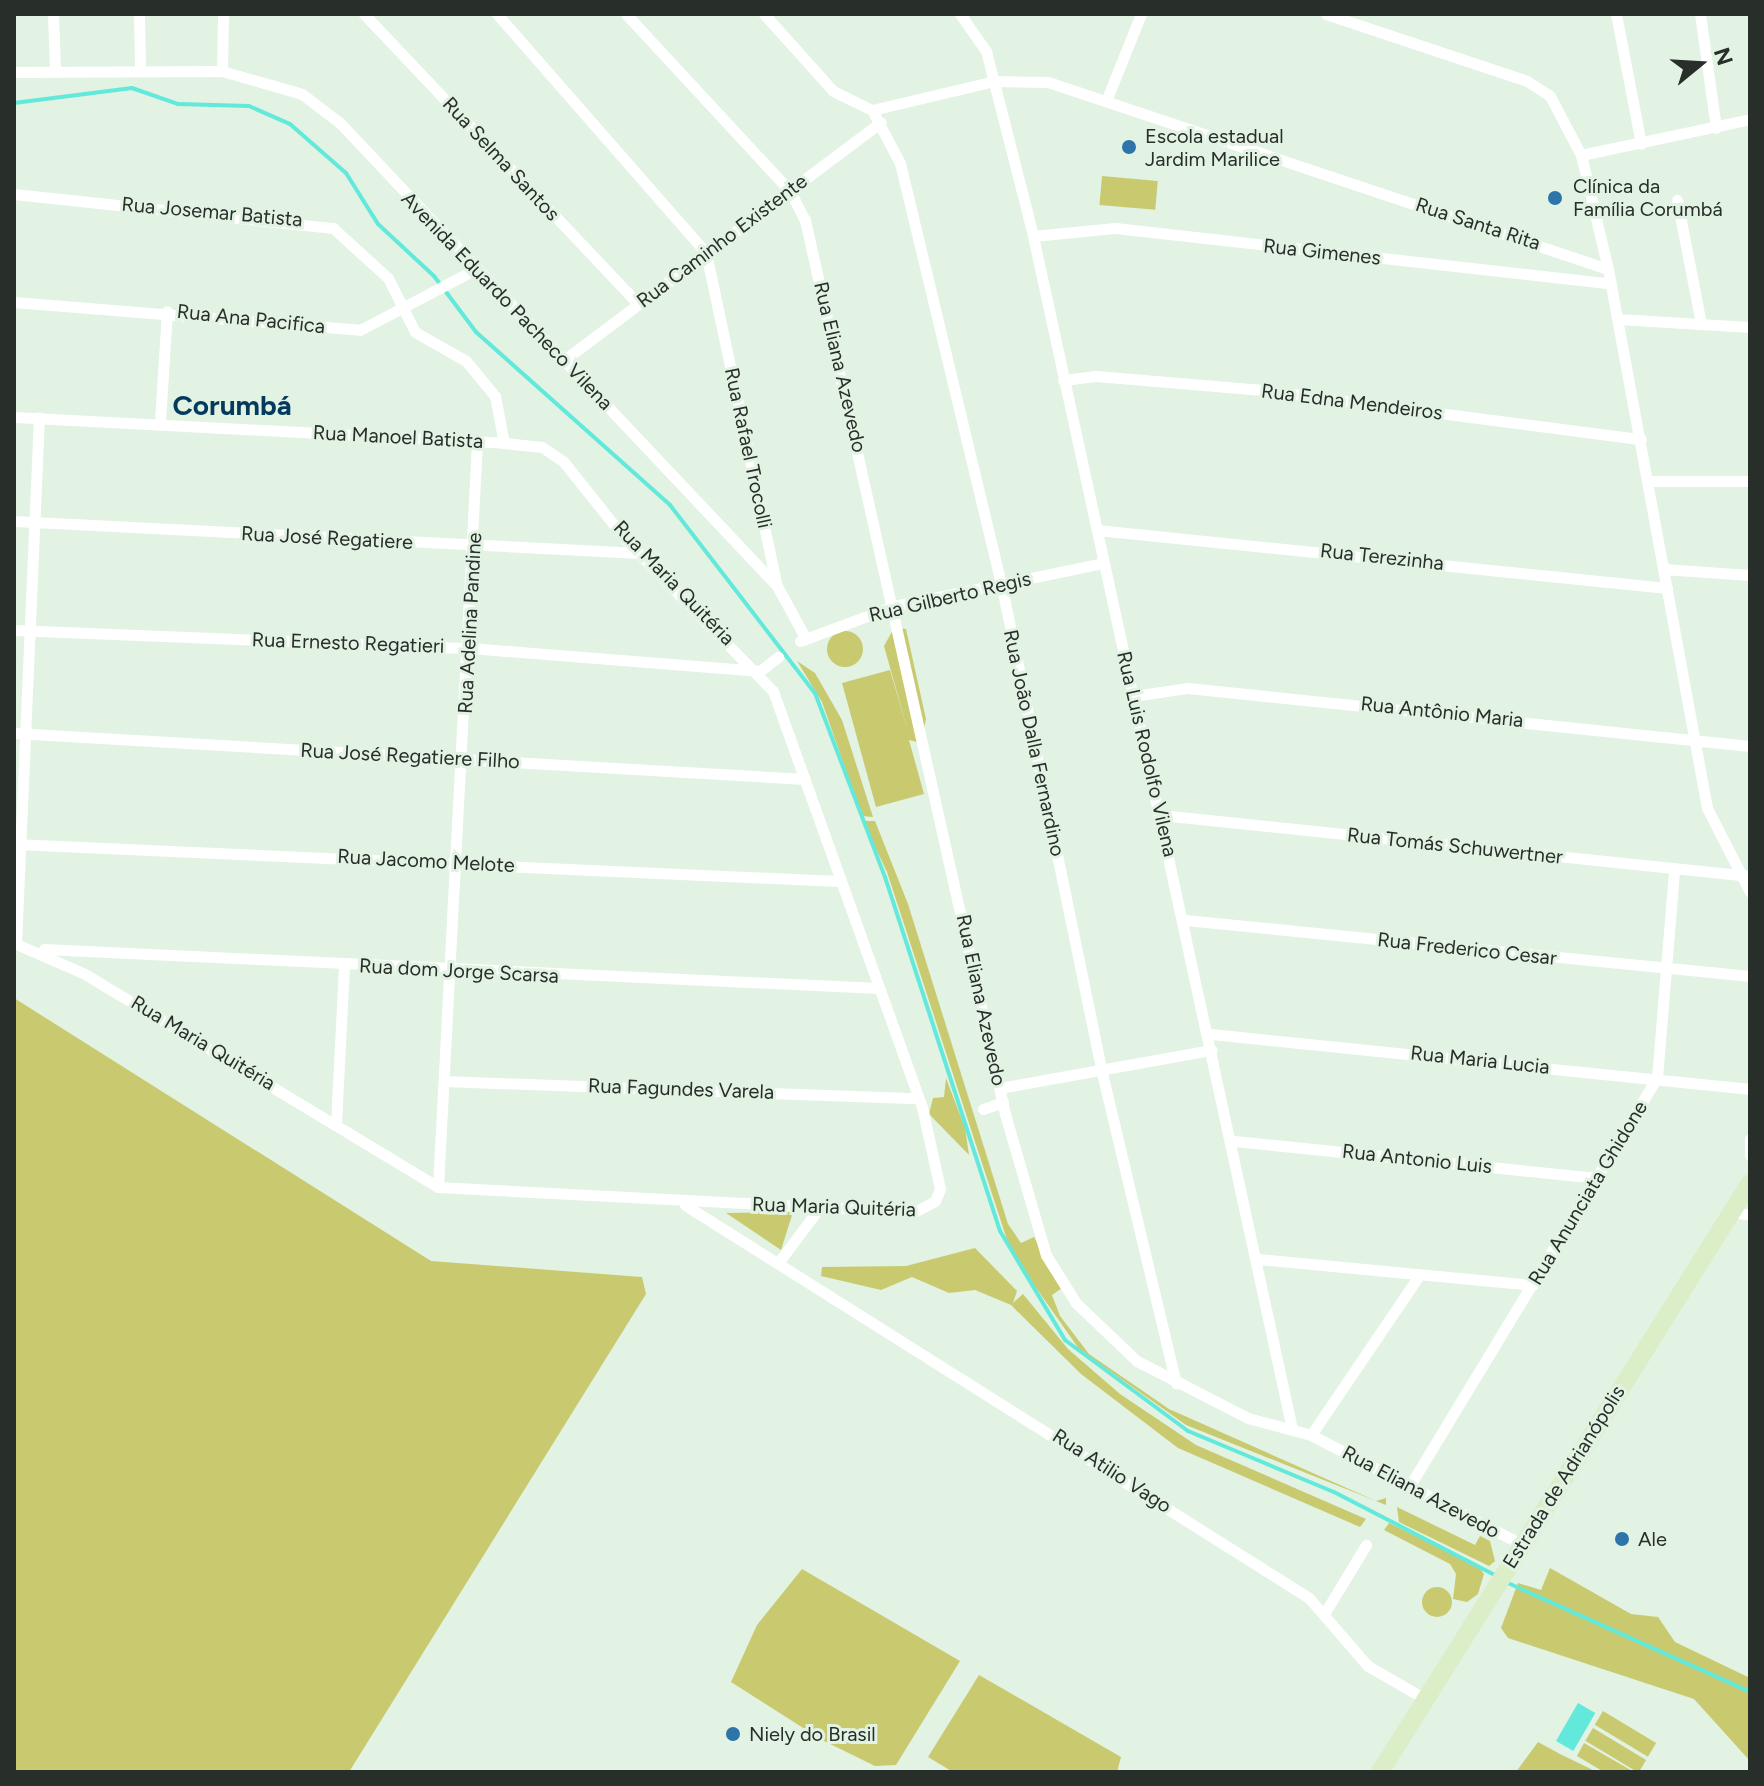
<!DOCTYPE html>
<meta charset="utf-8">
<style>
body{margin:0}
#map{position:relative;width:1764px;height:1786px;overflow:hidden;background:#e2f2e3;font-family:Figtree,sans-serif}
div>[style]{position:absolute}
.green>*{inset:0;background:#c9ca70;transform-origin:0 0}
.round{border-radius:50%}
.water>*{inset:0;background:#62e9db;transform-origin:0 0}
.stream>*{height:4px;margin:-2px;padding:0 2px;transform-origin:2px;border-radius:2px;background:#62e9db}
.street>*{height:11px;margin:-5.5px;padding:0 5.5px;transform-origin:5.5px;border-radius:5.5px;background:#fff}
.primary>*{height:18px;margin:-9px;padding:0 9px;transform-origin:9px;border-radius:9px;background:#dceec7}
.dots>*{width:22px;height:22px;translate:-50% -50%;box-sizing:border-box;border:4px solid #e2f2e3;border-radius:50%}
span{translate:-50% -50%;white-space:nowrap;text-align:center;line-height:1.15;-webkit-text-stroke:6px #e2f2e3;paint-order:stroke}
.poi-label{font-size:20px;color:#282e29}
.left{translate:0 -50%;text-align:left}
.street-label{font-size:20px;color:#282e29}
.district-label{font-size:28px;color:#033a5d;font-weight:700}
.frame{position:absolute;inset:0;border:16px solid #282e29;pointer-events:none}
.north{position:absolute;left:1660px;top:24px;width:80px;height:80px;-webkit-text-stroke:6px #e2f2e3;paint-order:stroke;rotate:72deg;font-size:22px;font-weight:700;line-height:32px;text-align:center;color:#282e29}
.north::after{content:'';display:block;margin:auto;width:28px;height:36px;background:#282e29;clip-path:polygon(50% 0,100% 100%,50% 72%,0 100%)}
</style>
<div id="map">
<div class="green">
<div style="left:1102px;top:176px;width:56px;height:29px;rotate:5deg"></div>
<div style="clip-path:polygon(894px 628px,906px 629px,926px 719px,921px 743px,909px 740px,924px 794px,876px 807px,842px 683px,890px 670px,909px 735px,884px 646px)"></div>
<div class="round" style="left:827px;top:631px;width:36px;height:36px"></div>
<div style="clip-path:polygon(797px 661px,815px 673px,842px 720px,873px 817px,862px 816px,822px 702px)"></div>
<div style="clip-path:polygon(863px 821px,875px 821px,908px 904px,1008px 1224px,1021px 1243px,1034px 1237px,1062px 1288px,1052px 1295px,1060px 1316px,1089px 1354px,1169px 1409px,1376px 1501px,1386px 1498px,1386px 1505px,1186px 1425px,1079px 1349px,1011px 1252px,887px 872px)"></div>
<div style="clip-path:polygon(14px 998px,431px 1261px,642px 1277px,646px 1294px,349px 1772px,14px 1772px)"></div>
<div style="clip-path:polygon(946px 1078px,965px 1128px,969px 1155px,929px 1114px,933px 1098px,944px 1097px)"></div>
<div style="clip-path:polygon(793px 1212px,781px 1250px,726px 1213px)"></div>
<div style="clip-path:polygon(975px 1248px,1017px 1291px,1013px 1303px,1023px 1294px,1068px 1349px,1120px 1394px,1196px 1445px,1366px 1519px,1360px 1527px,1178px 1448px,1081px 1374px,1011px 1305px,975px 1290px,949px 1293px,912px 1277px,881px 1290px,821px 1276px,822px 1267px,906px 1266px)"></div>
<div style="clip-path:polygon(1397px 1507px,1475px 1545px,1480px 1536px,1490px 1541px,1495px 1561px,1489px 1566px,1399px 1522px)"></div>
<div style="clip-path:polygon(1389px 1523px,1478px 1566px,1484px 1574px,1478px 1594px,1467px 1602px,1453px 1599px,1456px 1574px,1450px 1564px,1384px 1530px)"></div>
<div style="clip-path:polygon(1550px 1568px,1631px 1614px,1658px 1617px,1675px 1642px,1750px 1678px,1750px 1761px,1694px 1699px,1508px 1638px,1501px 1628px,1518px 1583px,1541px 1590px)"></div>
<div style="clip-path:polygon(802px 1569px,960px 1661px,896px 1765px,875px 1766px,822px 1740px,731px 1682px,757px 1625px)"></div>
<div class="round" style="left:1422px;top:1587px;width:30px;height:30px"></div>
<div style="clip-path:polygon(979px 1675px,1121px 1757px,1117px 1772px,953px 1772px,928px 1757px)"></div>
<div style="left:1603px;top:1711px;width:62px;height:16px;rotate:31deg"></div>
<div style="left:1593px;top:1728px;width:62px;height:15px;rotate:31deg"></div>
<div style="clip-path:polygon(1538px 1742px,1560px 1754px,1597px 1772px,1516px 1772px)"></div>
<div style="clip-path:polygon(1584px 1743px,1634px 1772px,1604px 1772px,1577px 1756px)"></div>
</div>
<div class="water">
<div style="left:1578px;top:1703px;width:20px;height:44px;rotate:30deg"></div>
</div>
<div class="stream">
<div style="left:14px;top:103px;width:119px;rotate:-7.2deg"></div>
<div style="left:132px;top:88px;width:49px;rotate:19.2deg"></div>
<div style="left:178px;top:104px;width:71px;rotate:1.6deg"></div>
<div style="left:249px;top:106px;width:45px;rotate:23.7deg"></div>
<div style="left:290px;top:124px;width:74px;rotate:41.2deg"></div>
<div style="left:346px;top:173px;width:60px;rotate:57.9deg"></div>
<div style="left:378px;top:224px;width:76px;rotate:42.9deg"></div>
<div style="left:434px;top:276px;width:70px;rotate:53.1deg"></div>
<div style="left:476px;top:332px;width:260px;rotate:41.7deg"></div>
<div style="left:670px;top:505px;width:237px;rotate:52.4deg"></div>
<div style="left:815px;top:693px;width:197px;rotate:69.2deg"></div>
<div style="left:885px;top:877px;width:372px;rotate:72deg"></div>
<div style="left:1000px;top:1231px;width:127px;rotate:59.2deg"></div>
<div style="left:1065px;top:1340px;width:153px;rotate:36.5deg"></div>
<div style="left:1188px;top:1431px;width:158px;rotate:22.7deg"></div>
<div style="left:1334px;top:1492px;width:183px;rotate:27.3deg"></div>
<div style="left:1508px;top:1583px;width:265px;rotate:24.2deg"></div>
</div>
<div class="street">
<div style="left:53px;top:14px;width:54px;rotate:87.9deg"></div>
<div style="left:139px;top:14px;width:53px;rotate:88.9deg"></div>
<div style="left:364px;top:14px;width:399px;rotate:46.6deg"></div>
<div style="left:497px;top:14px;width:317px;rotate:48.8deg"></div>
<div style="left:706px;top:253px;width:340px;rotate:78deg"></div>
<div style="left:777px;top:586px;width:58px;rotate:61.2deg"></div>
<div style="left:626px;top:14px;width:241px;rotate:47.2deg"></div>
<div style="left:790px;top:191px;width:33px;rotate:63deg"></div>
<div style="left:805px;top:220px;width:916px;rotate:77.39deg"></div>
<div style="left:1005px;top:1114px;width:147px;rotate:73.8deg"></div>
<div style="left:1046px;top:1255px;width:57px;rotate:58deg"></div>
<div style="left:1076px;top:1303px;width:84px;rotate:43.6deg"></div>
<div style="left:1137px;top:1361px;width:125px;rotate:27.2deg"></div>
<div style="left:1248px;top:1418px;width:65px;rotate:15.1deg"></div>
<div style="left:1311px;top:1435px;width:237px;rotate:27.4deg"></div>
<div style="left:764px;top:14px;width:103px;rotate:48.1deg"></div>
<div style="left:833px;top:91px;width:43px;rotate:26deg"></div>
<div style="left:872px;top:110px;width:126px;rotate:-13.3deg"></div>
<div style="left:995px;top:81px;width:53px;rotate:1.1deg"></div>
<div style="left:1048px;top:82px;width:590px;rotate:18.47deg"></div>
<div style="left:1608px;top:269px;width:548px;rotate:79.59deg"></div>
<div style="left:1707px;top:808px;width:94px;rotate:62.9deg"></div>
<div style="left:960px;top:14px;width:45px;rotate:54.9deg"></div>
<div style="left:986px;top:51px;width:191px;rotate:75.7deg"></div>
<div style="left:1033px;top:236px;width:1221px;rotate:77.75deg"></div>
<div style="left:1326px;top:14px;width:212px;rotate:18.4deg"></div>
<div style="left:1527px;top:81px;width:27px;rotate:33deg"></div>
<div style="left:1550px;top:96px;width:67px;rotate:62.3deg"></div>
<div style="left:1581px;top:155px;width:117px;rotate:76.7deg"></div>
<div style="left:1616px;top:14px;width:132px;rotate:79.1deg"></div>
<div style="left:1700px;top:14px;width:115px;rotate:82deg"></div>
<div style="left:222px;top:71px;width:57px;rotate:-89deg"></div>
<div style="left:14px;top:72px;width:208px;rotate:-0.3deg"></div>
<div style="left:222px;top:71px;width:83px;rotate:16deg"></div>
<div style="left:302px;top:94px;width:48px;rotate:37.3deg"></div>
<div style="left:340px;top:123px;width:637px;rotate:46.65deg"></div>
<div style="left:1106px;top:101px;width:94px;rotate:-68.1deg"></div>
<div style="left:872px;top:110px;width:60px;rotate:62.2deg"></div>
<div style="left:900px;top:163px;width:432px;rotate:76.5deg"></div>
<div style="left:1001px;top:583px;width:500px;rotate:78.35deg"></div>
<div style="left:1102px;top:1073px;width:319px;rotate:76.6deg"></div>
<div style="left:1581px;top:155px;width:173px;rotate:-12deg"></div>
<div style="left:14px;top:194px;width:321px;rotate:6.1deg"></div>
<div style="left:333px;top:228px;width:74px;rotate:42.3deg"></div>
<div style="left:388px;top:278px;width:60px;rotate:63.4deg"></div>
<div style="left:415px;top:332px;width:59px;rotate:29.6deg"></div>
<div style="left:466px;top:361px;width:45px;rotate:50.4deg"></div>
<div style="left:495px;top:396px;width:48px;rotate:79.2deg"></div>
<div style="left:1677px;top:200px;width:126px;rotate:79deg"></div>
<div style="left:1033px;top:236px;width:82px;rotate:-5.6deg"></div>
<div style="left:1115px;top:228px;width:499px;rotate:6.4deg"></div>
<div style="left:14px;top:302px;width:347px;rotate:4.6deg"></div>
<div style="left:360px;top:330px;width:127px;rotate:-27.8deg"></div>
<div style="left:1618px;top:319px;width:132px;rotate:3.5deg"></div>
<div style="left:564px;top:360px;width:396px;rotate:-36.9deg"></div>
<div style="left:1063px;top:380px;width:33px;rotate:-7deg"></div>
<div style="left:1096px;top:376px;width:167px;rotate:4.8deg"></div>
<div style="left:1262px;top:390px;width:382px;rotate:7.4deg"></div>
<div style="left:14px;top:417px;width:491px;rotate:3deg"></div>
<div style="left:504px;top:443px;width:38px;rotate:6deg"></div>
<div style="left:542px;top:447px;width:25px;rotate:34deg"></div>
<div style="left:563px;top:461px;width:101px;rotate:51.4deg"></div>
<div style="left:626px;top:540px;width:211px;rotate:45.8deg"></div>
<div style="left:773px;top:691px;width:442px;rotate:70.3deg"></div>
<div style="left:922px;top:1107px;width:84px;rotate:77.6deg"></div>
<div style="left:940px;top:1189px;width:13px;rotate:113deg"></div>
<div style="left:935px;top:1201px;width:24px;rotate:152deg"></div>
<div style="left:914px;top:1212px;width:477px;rotate:-177deg"></div>
<div style="left:438px;top:1187px;width:412px;rotate:-148.9deg"></div>
<div style="left:85px;top:974px;width:77px;rotate:-156.4deg"></div>
<div style="left:160px;top:422px;width:111px;rotate:-86.4deg"></div>
<div style="left:1648px;top:481px;width:102px"></div>
<div style="left:14px;top:521px;width:626px;rotate:2.93deg"></div>
<div style="left:1097px;top:530px;width:573px;rotate:5.81deg"></div>
<div style="left:1663px;top:569px;width:87px;rotate:3.9deg"></div>
<div style="left:14px;top:630px;width:455px;rotate:2.3deg"></div>
<div style="left:469px;top:648px;width:292px;rotate:4.5deg"></div>
<div style="left:760px;top:671px;width:23px;rotate:-38deg"></div>
<div style="left:800px;top:641px;width:100px;rotate:-20.4deg"></div>
<div style="left:894px;top:606px;width:214px;rotate:-11.6deg"></div>
<div style="left:1133px;top:696px;width:56px;rotate:-8.3deg"></div>
<div style="left:1188px;top:688px;width:565px;rotate:5.89deg"></div>
<div style="left:14px;top:733px;width:792px;rotate:3.33deg"></div>
<div style="left:1161px;top:815px;width:592px;rotate:5.91deg"></div>
<div style="left:14px;top:844px;width:825px;rotate:2.57deg"></div>
<div style="left:1185px;top:920px;width:568px;rotate:5.66deg"></div>
<div style="left:16px;top:944px;width:527px;rotate:-87.5deg"></div>
<div style="left:44px;top:949px;width:835px;rotate:2.68deg"></div>
<div style="left:1211px;top:1034px;width:542px;rotate:5.83deg"></div>
<div style="left:444px;top:1081px;width:474px;rotate:2.1deg"></div>
<div style="left:1000px;top:1088px;width:215px;rotate:-10.2deg"></div>
<div style="left:983px;top:1109px;width:21px;rotate:-19deg"></div>
<div style="left:336px;top:1124px;width:158px;rotate:-87.1deg"></div>
<div style="left:1750px;top:1139px;width:16px;rotate:90deg"></div>
<div style="left:1234px;top:1141px;width:368px;rotate:5.8deg"></div>
<div style="left:438px;top:1187px;width:746px;rotate:-87deg"></div>
<div style="left:685px;top:1205px;width:737px;rotate:32.2deg"></div>
<div style="left:1309px;top:1598px;width:90px;rotate:49.1deg"></div>
<div style="left:1368px;top:1666px;width:68px;rotate:30deg"></div>
<div style="left:1732px;top:1212px;width:18px;rotate:9deg"></div>
<div style="left:781px;top:1259px;width:65px;rotate:-53.1deg"></div>
<div style="left:1258px;top:1259px;width:276px;rotate:5.4deg"></div>
<div style="left:1311px;top:1435px;width:194px;rotate:-55.9deg"></div>
<div style="left:1409px;top:1487px;width:478px;rotate:-58.8deg"></div>
<div style="left:1657px;top:1078px;width:210px;rotate:-85.3deg"></div>
<div style="left:1324px;top:1614px;width:81px;rotate:-58.7deg"></div>
</div>
<div class="primary">
<div style="left:1380px;top:1772px;width:696px;rotate:-57.86deg"></div>
</div>
<div class="dots">
<div style="left:1129px;top:147px;background:#2d74a9"></div>
<div style="left:1555px;top:198px;background:#2d74a9"></div>
<div style="left:1622px;top:1539px;background:#2d74a9"></div>
<div style="left:733px;top:1734px;background:#2d74a9"></div>
</div>
<div class="poi-label">
<span class="left" style="left:1145px;top:148px">Escola estadual<br>Jardim Marilice</span>
<span class="left" style="left:1573px;top:198px">Clínica da<br>Família Corumbá</span>
<span class="left" style="left:1638px;top:1539px">Ale</span>
<span class="left" style="left:749px;top:1734px">Niely do Brasil</span>
</div>
<div class="street-label">
<span style="left:501px;top:159px;rotate:47deg">Rua Selma Santos</span>
<span style="left:212px;top:212px;rotate:5deg">Rua Josemar Batista</span>
<span style="left:1478px;top:224px;rotate:18deg">Rua Santa Rita</span>
<span style="left:722px;top:241px;rotate:-37deg">Rua Caminho Existente</span>
<span style="left:1322px;top:252px;rotate:6deg">Rua Gimenes</span>
<span style="left:507px;top:301px;rotate:46deg">Avenida Eduardo Pacheco Vilena</span>
<span style="left:251px;top:319px;rotate:6deg">Rua Ana Pacifica</span>
<span style="left:840px;top:367px;rotate:77deg">Rua Eliana Azevedo</span>
<span style="left:1352px;top:402px;rotate:7deg">Rua Edna Mendeiros</span>
<span style="left:398px;top:437px;rotate:3deg">Rua Manoel Batista</span>
<span style="left:748px;top:448px;rotate:78deg">Rua Rafael Trocolli</span>
<span style="left:327px;top:538px;rotate:3deg">Rua José Regatiere</span>
<span style="left:1382px;top:557px;rotate:6deg">Rua Terezinha</span>
<span style="left:674px;top:583px;rotate:46deg">Rua Maria Quitéria</span>
<span style="left:950px;top:597px;rotate:-13deg">Rua Gilberto Regis</span>
<span style="left:470px;top:623px;rotate:-87deg">Rua Adelina Pandine</span>
<span style="left:348px;top:643px;rotate:2deg">Rua Ernesto Regatieri</span>
<span style="left:1442px;top:712px;rotate:6deg">Rua Antônio Maria</span>
<span style="left:1034px;top:743px;rotate:78deg">Rua João Dalla Fernardino</span>
<span style="left:1147px;top:754px;rotate:77deg">Rua Luis Rodolfo Vilena</span>
<span style="left:410px;top:756px;rotate:3deg">Rua José Regatiere Filho</span>
<span style="left:1455px;top:846px;rotate:6deg">Rua Tomás Schuwertner</span>
<span style="left:426px;top:861px;rotate:3deg">Rua Jacomo Melote</span>
<span style="left:1467px;top:949px;rotate:6deg">Rua Frederico Cesar</span>
<span style="left:459px;top:971px;rotate:3deg">Rua dom Jorge Scarsa</span>
<span style="left:981px;top:1000px;rotate:78deg">Rua Eliana Azevedo</span>
<span style="left:203px;top:1043px;rotate:31deg">Rua Maria Quitéria</span>
<span style="left:1480px;top:1060px;rotate:6deg">Rua Maria Lucia</span>
<span style="left:681px;top:1089px;rotate:2deg">Rua Fagundes Varela</span>
<span style="left:1417px;top:1159px;rotate:6deg">Rua Antonio Luis</span>
<span style="left:1588px;top:1193px;rotate:-59deg">Rua Anunciata Ghidone</span>
<span style="left:834px;top:1207px;rotate:2deg">Rua Maria Quitéria</span>
<span style="left:1112px;top:1471px;rotate:33deg">Rua Atilio Vago</span>
<span style="left:1564px;top:1477px;rotate:-58deg">Estrada de Adrianópolis</span>
<span style="left:1421px;top:1492px;rotate:28deg">Rua Eliana Azevedo</span>
</div>
<div class="district-label">
<span style="left:232px;top:405px">Corumbá</span>
</div>
<div class="frame"></div>
<div class="north">N</div>
</div>
